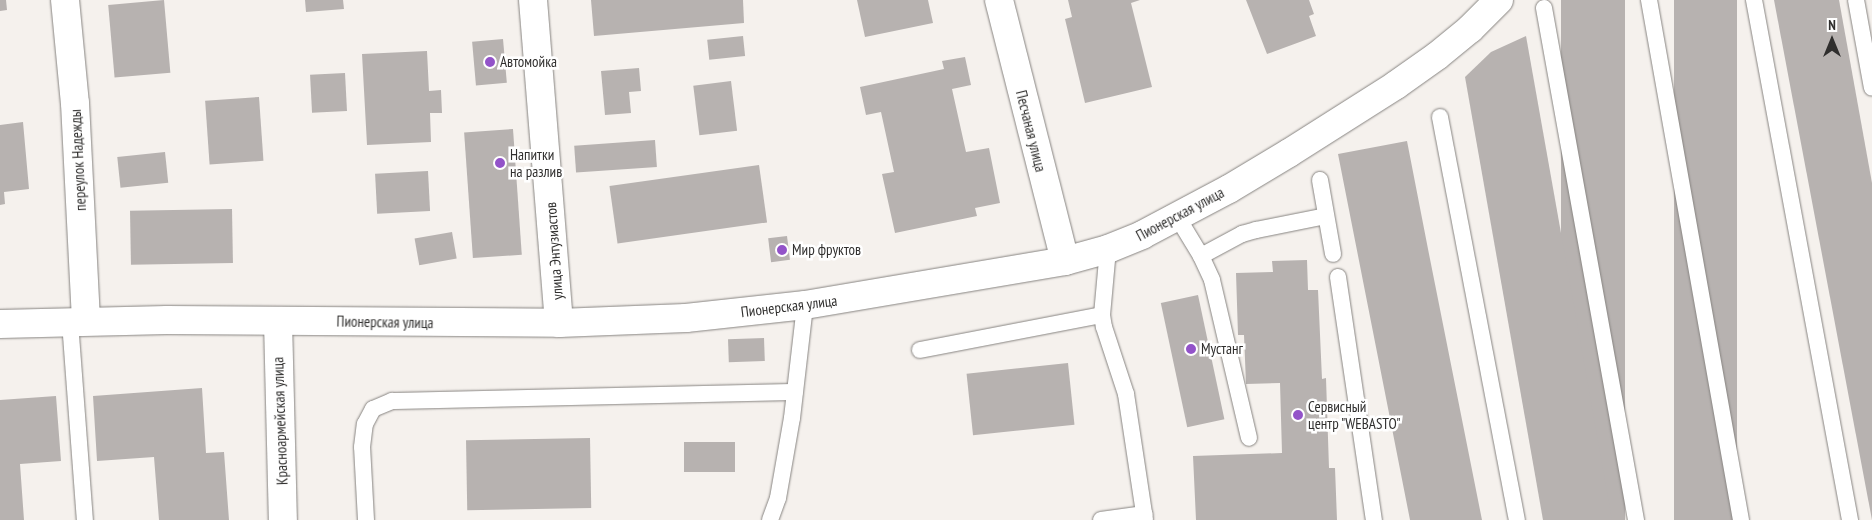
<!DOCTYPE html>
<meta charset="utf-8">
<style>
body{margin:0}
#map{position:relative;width:1872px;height:520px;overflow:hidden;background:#f5f1ed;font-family:"PT Sans Narrow",sans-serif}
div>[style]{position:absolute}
.building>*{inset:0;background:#b7b2b0;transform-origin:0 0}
.roads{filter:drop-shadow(0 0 1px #878481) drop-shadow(0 0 1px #878481)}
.service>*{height:16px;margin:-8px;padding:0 8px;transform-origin:8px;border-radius:8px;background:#fff}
.minor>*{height:28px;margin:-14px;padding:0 14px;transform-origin:14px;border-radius:14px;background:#fff}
.tertiary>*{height:28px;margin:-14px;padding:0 14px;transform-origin:14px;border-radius:14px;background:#fff}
.dots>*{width:14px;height:14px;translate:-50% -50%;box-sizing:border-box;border:2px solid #fff;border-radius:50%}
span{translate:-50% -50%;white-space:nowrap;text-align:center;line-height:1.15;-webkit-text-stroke:5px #fff;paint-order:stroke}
.poi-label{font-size:15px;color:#302f2e}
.left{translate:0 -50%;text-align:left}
.street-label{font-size:15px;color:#302f2e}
.north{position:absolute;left:1807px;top:15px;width:50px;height:50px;-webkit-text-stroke:4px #fff;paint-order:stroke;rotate:0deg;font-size:14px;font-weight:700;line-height:20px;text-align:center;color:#302f2e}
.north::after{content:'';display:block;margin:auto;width:18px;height:22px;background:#302f2e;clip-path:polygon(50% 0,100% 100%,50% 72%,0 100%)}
</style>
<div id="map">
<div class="building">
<div style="clip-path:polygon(0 0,6px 0,7px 10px,0 11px)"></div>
<div style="left:164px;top:0;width:73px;height:56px;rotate:85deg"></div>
<div style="clip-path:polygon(305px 0,343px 0,344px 9px,306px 12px)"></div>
<div style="clip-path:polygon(591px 0,743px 0,744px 23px,594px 36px)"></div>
<div style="clip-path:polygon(857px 0,928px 0,933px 23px,865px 37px)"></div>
<div style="clip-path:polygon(1068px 0,1140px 0,1131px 3px,1152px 87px,1085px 103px,1065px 19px,1072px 17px)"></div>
<div style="clip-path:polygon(1246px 0,1309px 0,1314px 14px,1309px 16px,1316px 36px,1267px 54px)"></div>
<div style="left:1561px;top:0;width:64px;height:528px"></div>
<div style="left:1674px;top:0;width:63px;height:528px"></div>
<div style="clip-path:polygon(1774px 0,1839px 0,1872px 183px,1872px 520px)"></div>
<div style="left:743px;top:36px;width:20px;height:36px;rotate:84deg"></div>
<div style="clip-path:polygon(1526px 36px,1612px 520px,1543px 520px,1465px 77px,1491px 52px)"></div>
<div style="left:503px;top:39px;width:44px;height:31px;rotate:85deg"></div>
<div style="clip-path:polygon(427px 51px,429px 91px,441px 90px,442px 113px,430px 113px,431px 142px,367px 145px,362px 54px)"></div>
<div style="clip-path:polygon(965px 57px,971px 85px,952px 89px,966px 152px,989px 148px,1000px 203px,975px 208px,977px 216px,895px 233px,882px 174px,894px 172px,881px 112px,866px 115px,860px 87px,944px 69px,942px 61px)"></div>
<div style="clip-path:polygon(639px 68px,641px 91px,629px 92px,631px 113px,605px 115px,601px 71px)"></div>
<div style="left:345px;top:73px;width:38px;height:35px;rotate:87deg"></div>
<div style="left:731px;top:81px;width:50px;height:38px;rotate:83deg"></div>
<div style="left:259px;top:97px;width:64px;height:54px;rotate:86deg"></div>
<div style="clip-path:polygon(23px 122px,29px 189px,4px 192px,5px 204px,0 205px,0 125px)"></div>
<div style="left:513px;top:129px;width:126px;height:49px;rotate:86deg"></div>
<div style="left:655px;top:140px;width:27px;height:81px;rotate:86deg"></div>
<div style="clip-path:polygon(1407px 141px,1428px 249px,1482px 520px,1410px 520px,1338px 154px)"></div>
<div style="left:165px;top:152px;width:31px;height:48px;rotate:84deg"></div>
<div style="left:759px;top:165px;width:58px;height:151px;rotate:82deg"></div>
<div style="left:428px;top:171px;width:40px;height:53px;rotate:87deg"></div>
<div style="left:232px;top:209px;width:54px;height:102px;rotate:89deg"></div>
<div style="left:452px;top:232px;width:27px;height:38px;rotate:80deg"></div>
<div style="left:787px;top:236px;width:24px;height:19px;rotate:83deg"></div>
<div style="clip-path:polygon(1307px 260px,1308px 290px,1318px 290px,1322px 379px,1326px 378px,1329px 468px,1335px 468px,1337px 520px,1196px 520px,1193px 456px,1282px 453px,1280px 383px,1246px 384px,1244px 335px,1238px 335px,1236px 273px,1273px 272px,1272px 261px)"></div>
<div style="left:1198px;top:295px;width:127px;height:38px;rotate:78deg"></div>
<div style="left:764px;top:338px;width:23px;height:36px;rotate:88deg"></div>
<div style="left:1068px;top:363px;width:62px;height:102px;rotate:84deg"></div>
<div style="clip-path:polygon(202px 388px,206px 453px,224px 452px,229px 520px,159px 520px,154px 457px,97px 461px,93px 396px)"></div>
<div style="clip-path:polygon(56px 396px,61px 461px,20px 464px,24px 520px,0 520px,0 400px)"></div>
<div style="left:590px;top:438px;width:70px;height:124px;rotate:89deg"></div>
<div style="left:684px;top:442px;width:51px;height:30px"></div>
</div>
<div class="roads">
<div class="service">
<div style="left:1649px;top:0;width:528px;rotate:79.97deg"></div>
<div style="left:1754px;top:0;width:529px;rotate:79.54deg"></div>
<div style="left:1856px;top:0;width:89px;rotate:79.7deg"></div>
<div style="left:1544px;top:8px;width:520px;rotate:79.81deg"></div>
<div style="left:1440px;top:117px;width:410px;rotate:79.2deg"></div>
<div style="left:1320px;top:180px;width:75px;rotate:80deg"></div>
<div style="left:1178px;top:218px;width:44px;rotate:58.8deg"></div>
<div style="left:1201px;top:256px;width:26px;rotate:65deg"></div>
<div style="left:1212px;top:280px;width:162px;rotate:76.8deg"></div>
<div style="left:1108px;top:249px;width:66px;rotate:95.2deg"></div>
<div style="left:1102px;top:315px;width:12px;rotate:81deg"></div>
<div style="left:1104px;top:327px;width:71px;rotate:71.8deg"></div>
<div style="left:1126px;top:394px;width:127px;rotate:81.4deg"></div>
<div style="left:1201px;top:256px;width:47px;rotate:-28.2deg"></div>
<div style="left:1242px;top:234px;width:15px;rotate:-16deg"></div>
<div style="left:1256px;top:230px;width:71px;rotate:-11.3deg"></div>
<div style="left:1338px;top:277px;width:246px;rotate:81.6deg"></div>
<div style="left:70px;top:322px;width:199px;rotate:85.7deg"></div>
<div style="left:920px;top:350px;width:185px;rotate:-10.9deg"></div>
<div style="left:366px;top:520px;width:73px;rotate:-93.1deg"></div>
<div style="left:362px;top:447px;width:23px;rotate:-83deg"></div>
<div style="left:365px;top:424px;width:17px;rotate:-62deg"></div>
<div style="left:373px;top:409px;width:21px;rotate:-23deg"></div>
<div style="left:392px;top:401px;width:403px;rotate:-1.3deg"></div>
<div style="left:770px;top:520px;width:23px;rotate:-70deg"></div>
<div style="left:778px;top:498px;width:81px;rotate:-80.1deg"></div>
<div style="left:792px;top:418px;width:114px;rotate:-83.4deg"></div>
<div style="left:1101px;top:520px;width:44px;rotate:-7.8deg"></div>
</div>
<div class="minor">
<div style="left:65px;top:0;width:103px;rotate:84.5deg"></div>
<div style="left:75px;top:103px;width:218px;rotate:87.1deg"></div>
<div style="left:533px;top:0;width:324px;rotate:85.4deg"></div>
<div style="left:999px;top:0;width:269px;rotate:75.8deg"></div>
<div style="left:278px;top:321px;width:199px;rotate:88.6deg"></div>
</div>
<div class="tertiary">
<div style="left:0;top:324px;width:167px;rotate:-1.4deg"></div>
<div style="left:167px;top:320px;width:392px;rotate:0.4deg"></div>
<div style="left:559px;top:323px;width:127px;rotate:-2.3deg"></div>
<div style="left:686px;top:318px;width:120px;rotate:-6.2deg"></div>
<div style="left:805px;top:305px;width:264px;rotate:-9.6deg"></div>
<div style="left:1065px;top:261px;width:45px;rotate:-15.6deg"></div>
<div style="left:1108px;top:249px;width:37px;rotate:-22deg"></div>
<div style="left:1142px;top:235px;width:98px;rotate:-27.9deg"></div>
<div style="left:1229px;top:189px;width:70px;rotate:-31deg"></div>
<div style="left:1289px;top:153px;width:127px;rotate:-32.4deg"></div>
<div style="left:1396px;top:85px;width:50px;rotate:-35.3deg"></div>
<div style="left:1437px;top:56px;width:43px;rotate:-39.3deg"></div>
<div style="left:1470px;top:29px;width:41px;rotate:-45deg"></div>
</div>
</div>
<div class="dots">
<div style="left:490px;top:62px;background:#9353c9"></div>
<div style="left:500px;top:163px;background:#9353c9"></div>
<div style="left:782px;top:250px;background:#9353c9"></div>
<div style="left:1191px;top:349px;background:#9353c9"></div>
<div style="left:1298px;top:415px;background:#9353c9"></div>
</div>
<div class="poi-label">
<span class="left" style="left:500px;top:62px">Автомойка</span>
<span class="left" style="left:510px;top:163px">Напитки<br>на разлив</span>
<span class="left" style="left:792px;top:250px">Мир фруктов</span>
<span class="left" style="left:1201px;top:349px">Мустанг</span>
<span class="left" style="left:1308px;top:415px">Сервисный<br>центр "WEBASTO"</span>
</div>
<div class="street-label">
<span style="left:1031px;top:131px;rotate:76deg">Песчаная улица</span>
<span style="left:78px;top:160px;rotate:-93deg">переулок Надежды</span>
<span style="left:1180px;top:214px;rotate:-28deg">Пионерская улица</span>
<span style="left:554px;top:251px;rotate:-94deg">улица Энтузиастов</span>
<span style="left:789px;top:306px;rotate:-7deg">Пионерская улица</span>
<span style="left:385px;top:322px;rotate:1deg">Пионерская улица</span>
<span style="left:280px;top:421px;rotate:-92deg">Красноармейская улица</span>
</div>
<div class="north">N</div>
</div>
